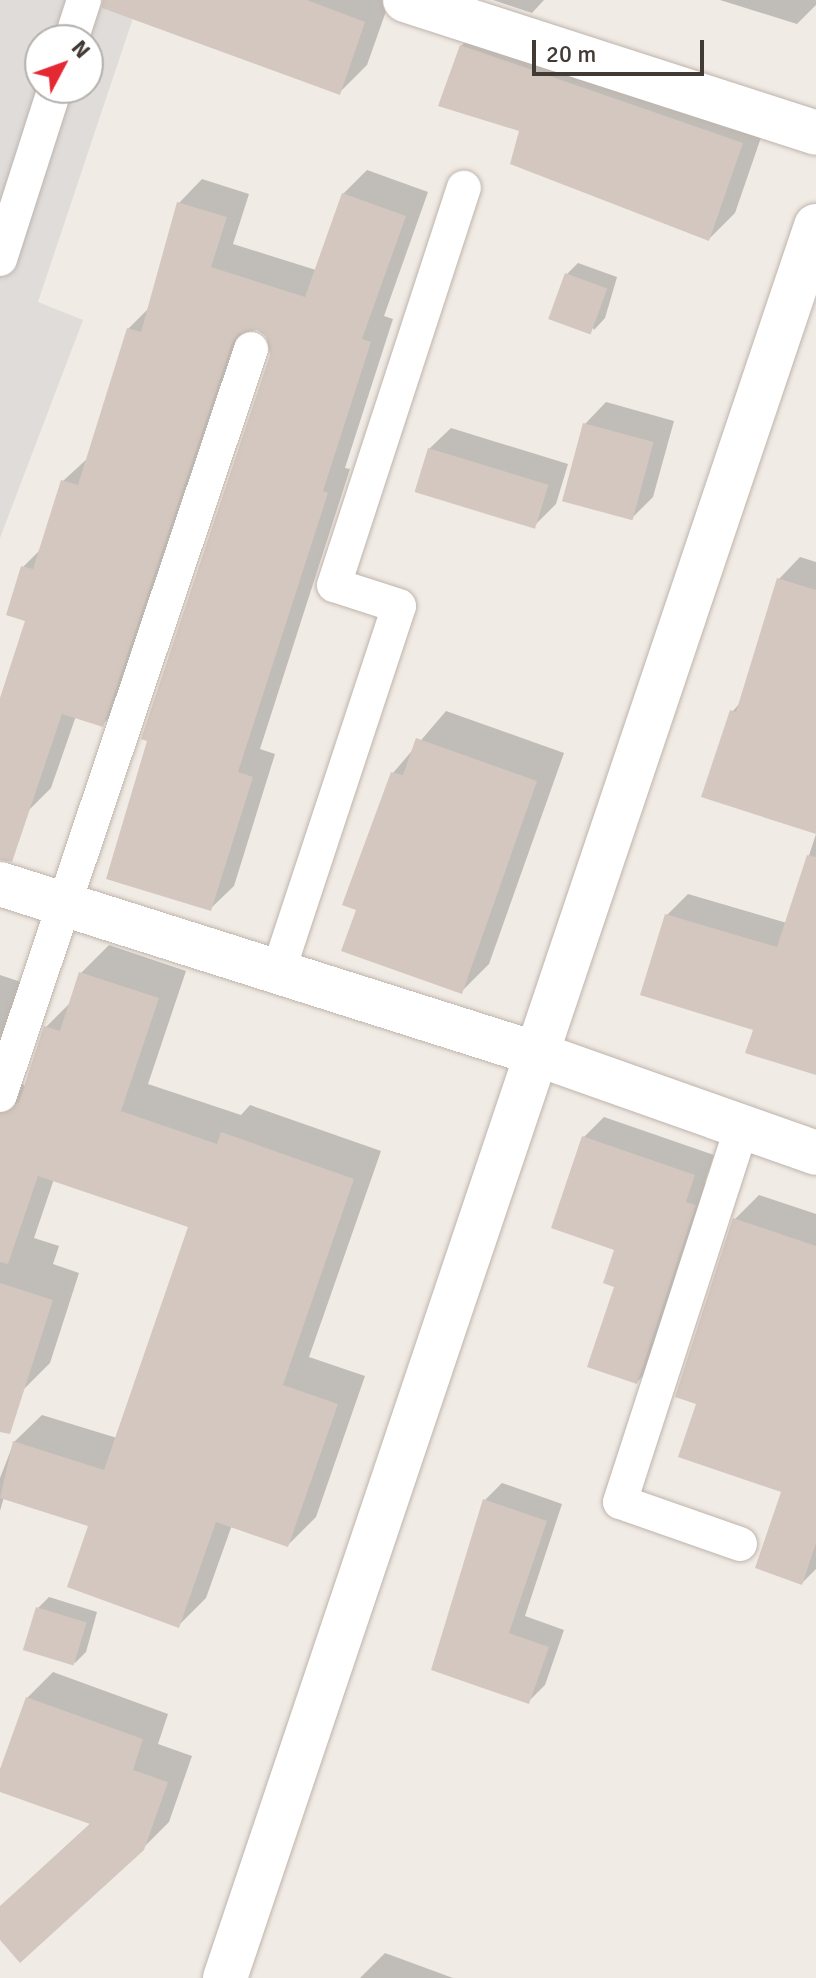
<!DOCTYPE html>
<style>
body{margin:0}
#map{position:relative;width:816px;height:1978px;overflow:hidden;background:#f1ebe5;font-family:Signika,sans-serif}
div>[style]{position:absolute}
.parking>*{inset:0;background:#dfdcda}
.shadow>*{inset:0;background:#0003}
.building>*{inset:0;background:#d4c7bf;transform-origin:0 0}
.roads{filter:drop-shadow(0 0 2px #beb4ac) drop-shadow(0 0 2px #beb4ac)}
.service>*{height:34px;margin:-17px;padding:0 17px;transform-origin:17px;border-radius:17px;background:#fff}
.minor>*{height:44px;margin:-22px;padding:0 22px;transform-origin:22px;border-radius:22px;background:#fff}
.tertiary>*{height:44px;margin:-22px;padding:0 22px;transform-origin:22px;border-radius:22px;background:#fff}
span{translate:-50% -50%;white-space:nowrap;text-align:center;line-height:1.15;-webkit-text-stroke:6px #fff;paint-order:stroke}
.north{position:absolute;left:24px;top:24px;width:80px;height:80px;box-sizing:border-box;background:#fff;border:2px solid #b3b1ae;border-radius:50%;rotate:49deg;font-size:22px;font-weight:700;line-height:32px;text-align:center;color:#423b35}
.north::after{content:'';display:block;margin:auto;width:28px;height:36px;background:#e42933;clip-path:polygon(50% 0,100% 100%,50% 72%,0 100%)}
.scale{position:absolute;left:532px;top:40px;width:172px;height:36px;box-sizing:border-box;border:4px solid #423b35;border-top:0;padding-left:10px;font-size:24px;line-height:28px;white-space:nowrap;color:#423b35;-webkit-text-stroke:6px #fff;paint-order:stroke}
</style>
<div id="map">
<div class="parking">
<div style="clip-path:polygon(evenodd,0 0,139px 0,38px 302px,83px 320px,0 538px,0 0,40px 40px,88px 40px,88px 88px,40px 88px,40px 40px)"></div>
</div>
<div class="shadow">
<div style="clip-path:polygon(172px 0,390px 0,367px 65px,339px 93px)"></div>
<div style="clip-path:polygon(493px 0,544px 0,532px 13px)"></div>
<div style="clip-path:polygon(720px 0,816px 0,816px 5px,797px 24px)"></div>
<div style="clip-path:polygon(489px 19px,768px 117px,735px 213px,709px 239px,522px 129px,441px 105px,462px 45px)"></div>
<div style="clip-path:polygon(367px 170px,428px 192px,384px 316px,393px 319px,345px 468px,350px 469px,260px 749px,275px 754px,234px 886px,210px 909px,272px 356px,272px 344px,259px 328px,251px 328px,126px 701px,102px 725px,76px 716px,51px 788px,28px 811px,0 802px,0 704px,28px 620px,23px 567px,42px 548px,63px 481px,88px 458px,128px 329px,150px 307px,179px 203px,202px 179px,249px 194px,233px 244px,316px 270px,343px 194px)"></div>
<div style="clip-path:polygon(578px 263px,617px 277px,605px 318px,594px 330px,567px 274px)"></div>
<div style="clip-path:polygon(606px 402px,674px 421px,653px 497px,632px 518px,585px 424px)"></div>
<div style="clip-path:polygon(451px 428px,568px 464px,556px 504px,535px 525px,429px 449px)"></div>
<div style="clip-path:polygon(800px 557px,816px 562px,816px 832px,732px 712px,741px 702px,779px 579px)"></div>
<div style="clip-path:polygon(446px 711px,564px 753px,489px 964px,461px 992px,358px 909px,393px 773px)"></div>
<div style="clip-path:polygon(816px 834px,816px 1073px,755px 1028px,667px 915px,688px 894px,787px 923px)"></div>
<div style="clip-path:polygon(109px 945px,186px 971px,148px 1084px,241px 1115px,250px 1105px,381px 1151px,309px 1357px,365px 1376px,316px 1517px,288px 1545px,232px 1525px,206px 1598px,178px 1626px,91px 1525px,4px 1497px,0 1511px,0 1478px,14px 1442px,42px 1415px,117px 1438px,191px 1225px,54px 1179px,34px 1238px,59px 1246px,53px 1264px,79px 1273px,50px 1363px,22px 1391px,0 1384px,0 975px,33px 986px,8px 1071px,26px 1087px,46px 1027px,71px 1002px,81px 973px)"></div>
<div style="clip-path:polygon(604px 1117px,714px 1155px,705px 1182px,714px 1185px,657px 1362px,637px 1382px,616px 1285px,617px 1248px,584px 1137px)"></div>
<div style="clip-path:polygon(759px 1195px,816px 1214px,816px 1569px,802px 1583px,783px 1491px,698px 1403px,735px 1219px)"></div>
<div style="clip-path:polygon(502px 1483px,562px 1504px,525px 1616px,564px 1630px,545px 1685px,528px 1702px,433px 1669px,485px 1500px)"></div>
<div style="clip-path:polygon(49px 1597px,97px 1612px,86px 1652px,75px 1663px,38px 1608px)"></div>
<div style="clip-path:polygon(53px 1672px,168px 1714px,158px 1744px,192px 1756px,169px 1822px,142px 1849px,0 1937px,0 1907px,92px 1822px,0 1790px,0 1776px,27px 1698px)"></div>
<div style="clip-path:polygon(385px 1953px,453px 1978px,360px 1978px)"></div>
</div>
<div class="building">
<div style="clip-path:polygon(103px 0,307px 0,365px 22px,340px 95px,102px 8px)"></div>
<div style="clip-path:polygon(460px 45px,743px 143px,709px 241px,510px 164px,519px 131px,438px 106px)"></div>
<div style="clip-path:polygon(342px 193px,406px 216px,362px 339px,371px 342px,323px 491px,328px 493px,238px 772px,253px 777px,211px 911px,106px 879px,147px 741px,141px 739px,270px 355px,266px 336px,257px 330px,238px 334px,232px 343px,103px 727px,62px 714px,12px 862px,0 860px,0 698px,25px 621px,6px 615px,21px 566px,33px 569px,61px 480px,78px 485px,127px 328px,141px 332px,177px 202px,227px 217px,211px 267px,305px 297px)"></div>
<div style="left:565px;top:273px;width:45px;height:49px;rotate:20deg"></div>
<div style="left:583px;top:423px;width:73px;height:81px;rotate:15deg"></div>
<div style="left:428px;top:448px;width:126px;height:46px;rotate:17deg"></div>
<div style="clip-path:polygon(777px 578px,816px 590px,816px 834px,701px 797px,730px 710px,736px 712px)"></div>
<div style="clip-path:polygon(416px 738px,537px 781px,462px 994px,341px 951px,356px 910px,342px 905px,360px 856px,391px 772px,403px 775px)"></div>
<div style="clip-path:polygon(807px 855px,816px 857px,816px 1075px,745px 1053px,753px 1030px,640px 995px,665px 914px,777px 947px)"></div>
<div style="clip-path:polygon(79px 972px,159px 998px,121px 1111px,217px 1144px,221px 1132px,354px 1179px,283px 1385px,338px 1404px,288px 1547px,216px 1522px,179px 1628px,67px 1587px,88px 1526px,0 1498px,13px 1441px,104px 1470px,188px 1227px,38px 1176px,8px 1264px,0 1262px,0 1114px,19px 1102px,44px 1026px,60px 1031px)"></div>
<div style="clip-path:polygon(582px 1136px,695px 1175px,686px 1202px,696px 1205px,637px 1384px,587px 1367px,614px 1287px,603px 1283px,614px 1250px,551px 1228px)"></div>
<div style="clip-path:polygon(733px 1218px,816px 1246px,816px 1543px,802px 1585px,755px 1568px,781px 1492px,678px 1457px,696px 1404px,675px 1397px)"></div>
<div style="clip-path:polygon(0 1283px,53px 1300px,10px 1434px,0 1432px)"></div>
<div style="clip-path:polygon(483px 1499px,547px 1521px,509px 1633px,549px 1647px,529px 1704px,431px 1670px)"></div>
<div style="left:36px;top:1607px;width:53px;height:45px;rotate:17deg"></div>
<div style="clip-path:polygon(26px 1697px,143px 1739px,133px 1770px,168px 1782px,144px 1850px,20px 1963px,0 1940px,0 1906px,90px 1824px,0 1792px,0 1769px)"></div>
</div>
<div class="roads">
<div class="service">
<div style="left:71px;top:40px;width:42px;rotate:-72deg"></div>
<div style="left:0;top:259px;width:180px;rotate:-72.2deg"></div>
<div style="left:278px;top:972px;width:385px;rotate:-71.7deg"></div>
<div style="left:399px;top:606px;width:68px;rotate:-162.1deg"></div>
<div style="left:334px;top:585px;width:418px;rotate:-71.9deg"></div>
<div style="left:0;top:1095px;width:787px;rotate:-71.4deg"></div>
<div style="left:740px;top:1544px;width:127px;rotate:-160.7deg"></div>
<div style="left:620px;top:1502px;width:394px;rotate:-72deg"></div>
</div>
<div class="minor">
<div style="left:405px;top:0;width:432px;rotate:17.9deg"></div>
<div style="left:0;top:884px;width:560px;rotate:17.56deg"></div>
<div style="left:534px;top:1053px;width:299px;rotate:19.5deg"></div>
</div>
<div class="tertiary">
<div style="left:225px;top:1978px;width:1849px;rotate:-71.36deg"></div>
</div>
</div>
<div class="north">N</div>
<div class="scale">20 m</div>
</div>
